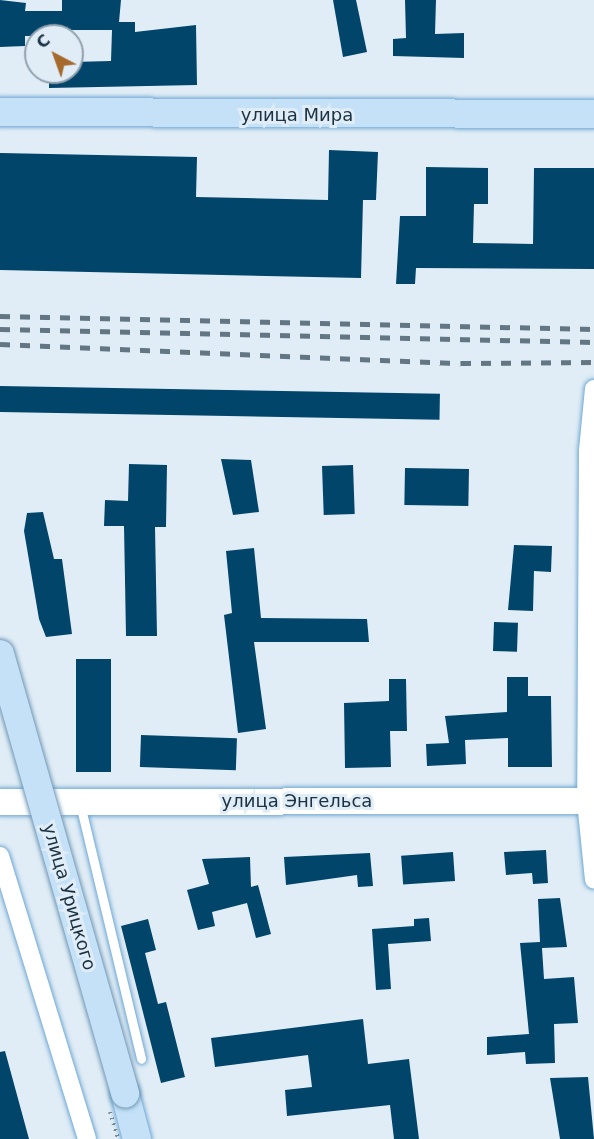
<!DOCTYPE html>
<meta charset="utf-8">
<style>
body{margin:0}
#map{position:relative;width:594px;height:1139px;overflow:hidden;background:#e1edf6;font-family:"DejaVu Sans",sans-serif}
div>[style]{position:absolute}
.building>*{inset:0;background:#02456b;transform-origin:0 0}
.roads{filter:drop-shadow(0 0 2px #6fa8d4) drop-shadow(0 0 2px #6fa8d4)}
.lane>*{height:9px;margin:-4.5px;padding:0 4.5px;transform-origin:4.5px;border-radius:4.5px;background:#fff}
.street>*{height:18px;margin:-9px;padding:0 9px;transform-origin:9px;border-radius:9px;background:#fff}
.secondary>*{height:26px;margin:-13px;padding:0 13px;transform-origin:13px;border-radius:13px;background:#fff}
.primary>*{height:28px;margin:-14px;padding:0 14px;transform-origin:14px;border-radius:14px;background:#c4e1f8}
.rail>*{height:4.5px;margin-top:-2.25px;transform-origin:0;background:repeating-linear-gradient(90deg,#627684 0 10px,transparent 0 20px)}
.path-bridge>*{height:4px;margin-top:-2px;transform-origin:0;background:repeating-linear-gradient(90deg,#768895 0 1.5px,transparent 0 6px)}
.bridges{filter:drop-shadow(0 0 2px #6f97b5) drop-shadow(0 0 2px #6f97b5)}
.primary-bridge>*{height:28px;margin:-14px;padding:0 14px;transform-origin:14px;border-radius:14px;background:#c4e1f8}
span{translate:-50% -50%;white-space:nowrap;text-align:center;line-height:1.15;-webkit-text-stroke:6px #e1edf6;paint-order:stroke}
.street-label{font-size:18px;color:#1a3243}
.north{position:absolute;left:24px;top:24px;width:60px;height:60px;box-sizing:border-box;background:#e1edf6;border:2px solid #91a2ae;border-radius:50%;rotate:319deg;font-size:16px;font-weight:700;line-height:24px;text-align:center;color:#1a3243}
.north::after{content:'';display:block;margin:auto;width:21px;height:27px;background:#a76a2e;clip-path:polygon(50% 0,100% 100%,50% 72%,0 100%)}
</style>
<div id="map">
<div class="building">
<div style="clip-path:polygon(0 0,26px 3px,25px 11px,62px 11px,62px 0,121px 0,119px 22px,135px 22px,135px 32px,196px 25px,197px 85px,49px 88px,49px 72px,72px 72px,72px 62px,111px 61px,112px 30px,58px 30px,58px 36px,25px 36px,25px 46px,0 47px)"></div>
<div style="clip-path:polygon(333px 0,356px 0,367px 52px,343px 57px)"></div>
<div style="clip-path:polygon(405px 0,436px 0,435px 34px,464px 33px,464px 58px,393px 56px,393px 39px,406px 38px)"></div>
<div style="clip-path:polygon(329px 150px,378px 152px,376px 200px,363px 200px,361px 278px,0 270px,0 153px,197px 157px,196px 197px,328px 200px)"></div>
<div style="clip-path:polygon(426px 167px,488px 168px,488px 204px,474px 204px,473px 243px,533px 244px,534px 168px,594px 168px,594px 269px,416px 268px,415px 284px,396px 284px,400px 216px,426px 216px)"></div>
<div style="left:0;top:386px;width:440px;height:26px;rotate:1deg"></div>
<div style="clip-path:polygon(221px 459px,251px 460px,259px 512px,233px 515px)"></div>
<div style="clip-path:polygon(129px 464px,167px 465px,166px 527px,155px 527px,157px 636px,126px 636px,124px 526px,104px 526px,105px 500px,128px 501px)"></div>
<div style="left:353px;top:465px;width:49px;height:31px;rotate:88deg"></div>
<div style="left:405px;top:468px;width:64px;height:37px;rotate:1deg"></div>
<div style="clip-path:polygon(43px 512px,54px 559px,62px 559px,72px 634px,46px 637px,39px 619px,24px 531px,27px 513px)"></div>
<div style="clip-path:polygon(514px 545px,552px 546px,551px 572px,534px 571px,533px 611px,508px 610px)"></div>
<div style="clip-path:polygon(254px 548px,261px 618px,367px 619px,369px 642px,254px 642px,266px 729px,238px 733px,224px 615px,232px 613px,226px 551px)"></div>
<div style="left:494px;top:622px;width:24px;height:29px;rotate:2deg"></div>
<div style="left:76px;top:659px;width:35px;height:113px"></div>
<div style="clip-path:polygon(507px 677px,528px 677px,528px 696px,551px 696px,552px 767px,508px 767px,508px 738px,465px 740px,466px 764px,427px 766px,426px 744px,449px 743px,445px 716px,507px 712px)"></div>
<div style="clip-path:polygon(389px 679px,406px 679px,407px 731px,390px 731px,391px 767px,345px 768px,344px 703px,389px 701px)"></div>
<div style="left:141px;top:735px;width:96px;height:32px;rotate:2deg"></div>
<div style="clip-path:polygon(546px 850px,548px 883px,533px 884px,532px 873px,506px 875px,504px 852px)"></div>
<div style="left:453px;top:852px;width:29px;height:52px;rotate:86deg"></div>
<div style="clip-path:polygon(370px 853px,373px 886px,358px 887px,357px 875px,286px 885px,284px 857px)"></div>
<div style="clip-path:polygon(250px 857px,251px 887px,258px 885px,271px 934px,256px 938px,247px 903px,212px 912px,215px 926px,198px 930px,187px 890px,209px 884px,202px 859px)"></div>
<div style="clip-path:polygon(560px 898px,567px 947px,542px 948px,544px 979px,574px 977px,578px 1023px,554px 1024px,555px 1063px,526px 1064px,525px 1052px,487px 1055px,487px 1037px,529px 1034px,520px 943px,540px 942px,538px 899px)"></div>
<div style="clip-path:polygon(429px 918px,431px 941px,388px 944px,391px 989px,376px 990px,372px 929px,414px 926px,414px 919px)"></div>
<div style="clip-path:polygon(148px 919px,156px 950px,145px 953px,158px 1004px,166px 1002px,185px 1077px,161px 1083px,121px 926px)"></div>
<div style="clip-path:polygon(363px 1019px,368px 1064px,409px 1059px,419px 1139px,394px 1139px,390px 1105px,287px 1116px,285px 1090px,312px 1087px,308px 1055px,215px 1067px,211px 1038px)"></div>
<div style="clip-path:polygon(5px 1051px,29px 1139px,0 1139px,0 1052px)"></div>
<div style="clip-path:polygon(588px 1077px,594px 1139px,560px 1139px,550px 1078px)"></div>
</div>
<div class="roads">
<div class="lane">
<div style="left:80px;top:804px;width:262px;rotate:76.5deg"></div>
</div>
<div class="street">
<div style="left:594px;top:389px;width:61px;rotate:95.6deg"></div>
<div style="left:588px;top:450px;width:351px;rotate:90.3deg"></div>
<div style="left:586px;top:801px;width:79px;rotate:84.2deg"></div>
<div style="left:0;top:856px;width:296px;rotate:72.9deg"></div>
</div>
<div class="secondary">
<div style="left:0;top:802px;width:586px;rotate:-0.1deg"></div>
</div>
<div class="primary">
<div style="left:0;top:112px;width:594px;rotate:0.19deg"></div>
<div style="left:125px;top:1094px;width:47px;rotate:75.1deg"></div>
</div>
</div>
<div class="rail">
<div style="left:0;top:316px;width:594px;rotate:1.25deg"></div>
<div style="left:0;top:329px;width:594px;rotate:1.25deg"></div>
<div style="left:0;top:344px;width:461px;rotate:2.4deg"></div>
<div style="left:461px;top:363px;width:133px;rotate:-0.4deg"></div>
</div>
<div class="path-bridge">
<div style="left:110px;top:1112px;width:28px;rotate:73deg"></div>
</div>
<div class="bridges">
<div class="primary-bridge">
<div style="left:0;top:654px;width:457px;rotate:74.1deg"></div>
</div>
</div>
<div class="street-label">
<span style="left:297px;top:115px">улица Мира</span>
<span style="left:297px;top:801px">улица Энгельса</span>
<span style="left:69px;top:897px;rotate:74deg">улица Урицкого</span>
</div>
<div class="north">С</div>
</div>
